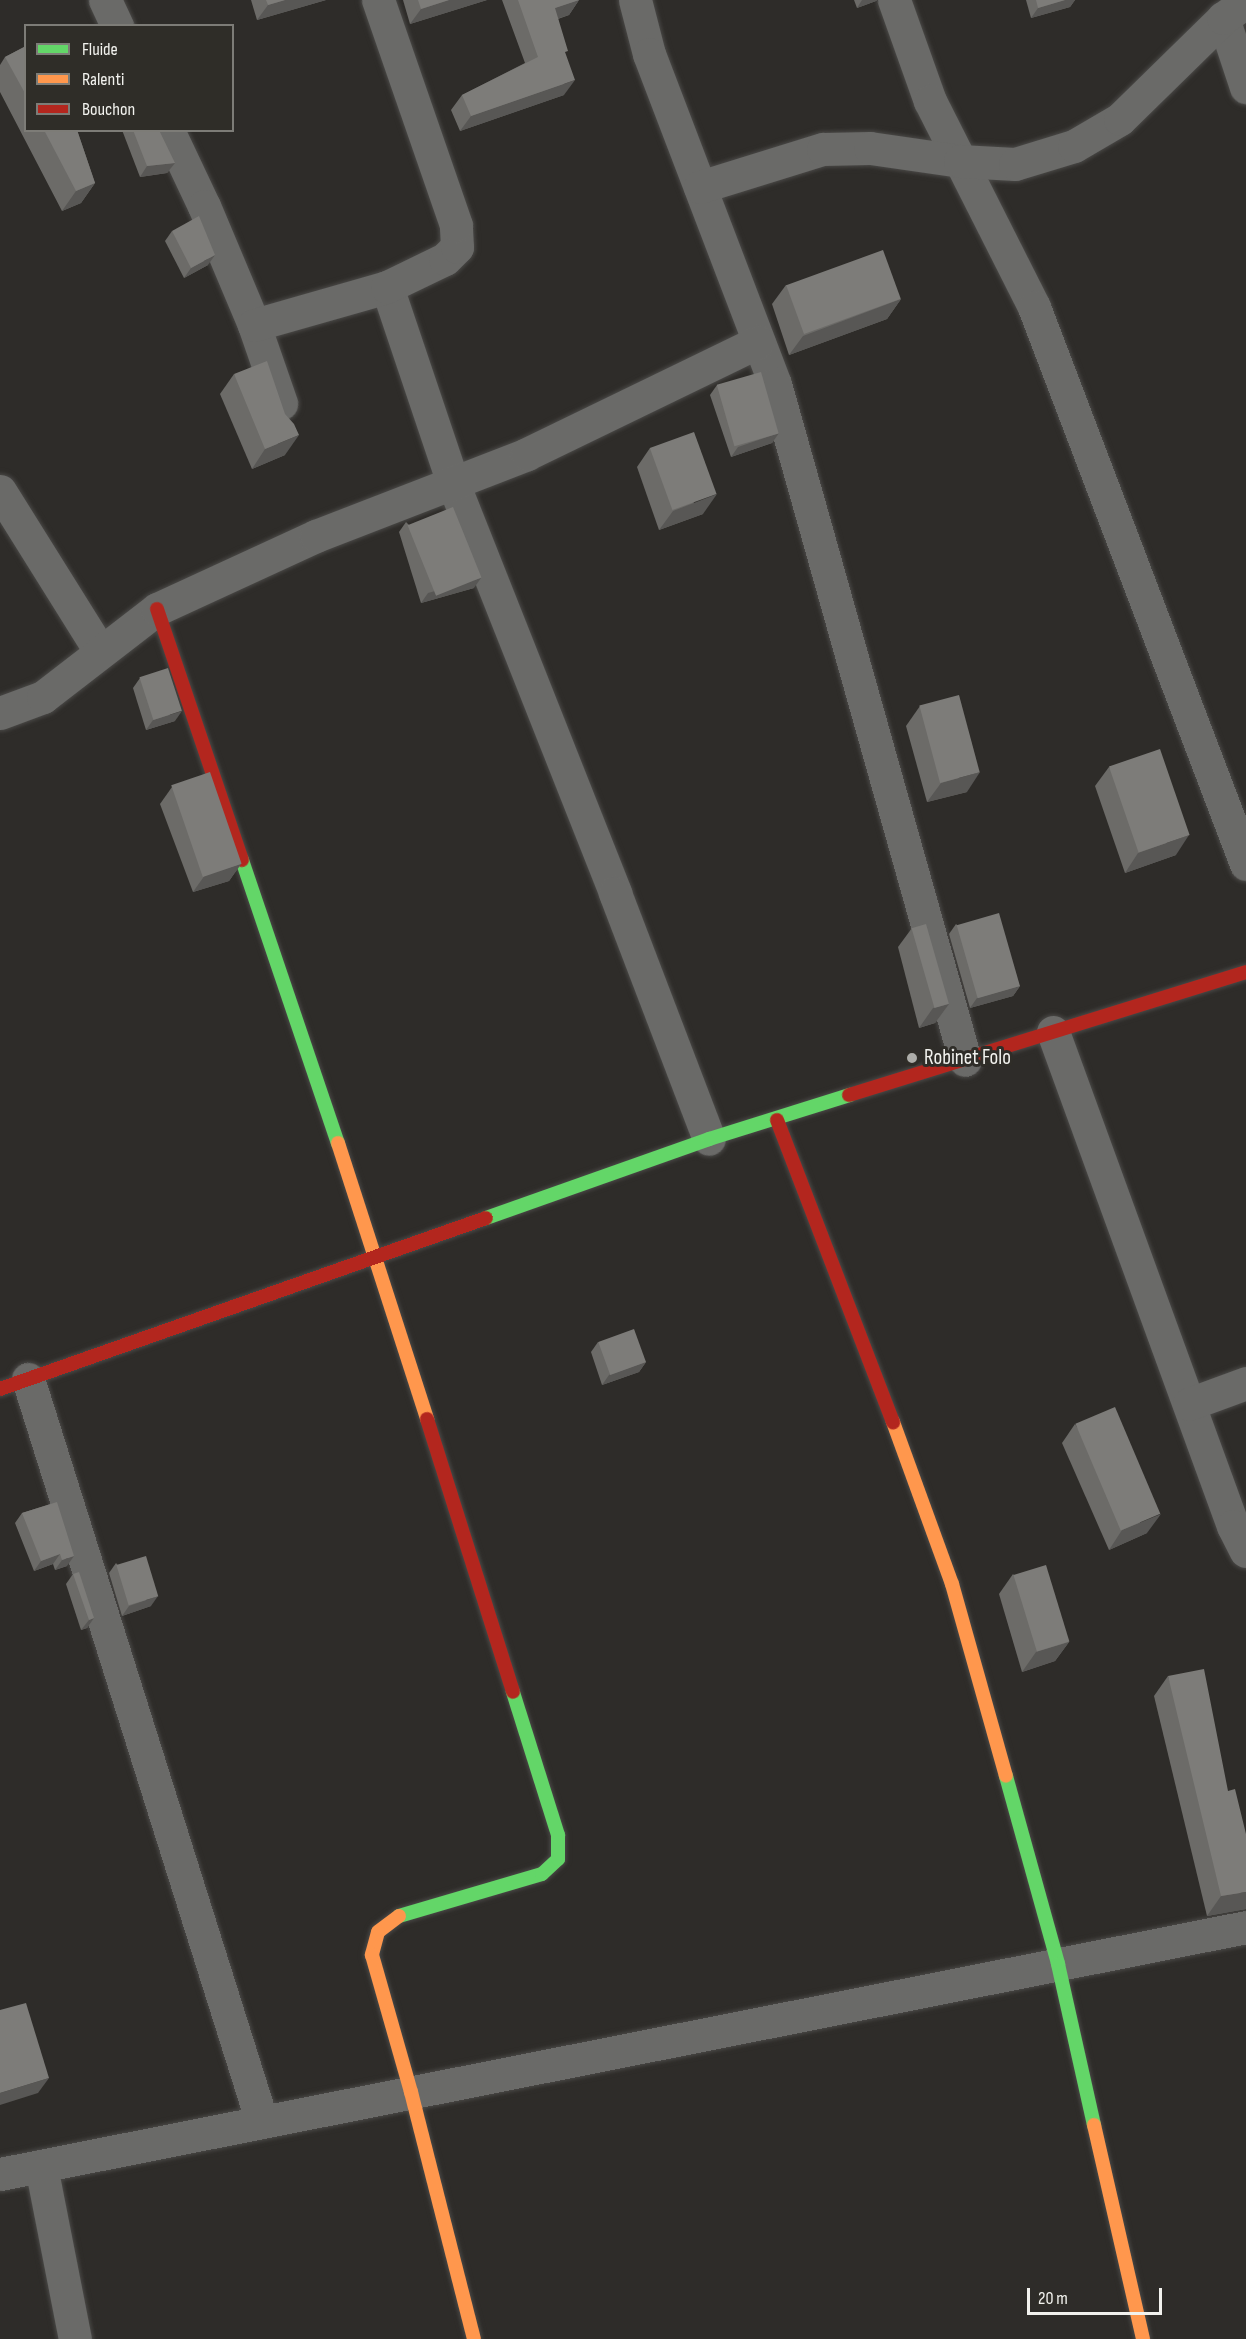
<!DOCTYPE html>
<style>
body{margin:0}
#map{position:relative;width:1246px;height:2339px;overflow:hidden;background:#2e2c29;font-family:"Sofia Sans Condensed",sans-serif}
div>[style]{position:absolute}
.roads{filter:drop-shadow(0 0 2px #4a4947) drop-shadow(0 0 2px #4a4947)}
.street>*{height:33px;margin:-16.5px;padding:0 16.5px;transform-origin:16.5px;border-radius:16.5px;background:#6a6a68}
.fast>*{height:14px;margin:-7px;padding:0 7px;transform-origin:7px;border-radius:7px;background:#63d668}
.slow>*{height:14px;margin:-7px;padding:0 7px;transform-origin:7px;border-radius:7px;background:#ff974d}
.jam>*{height:14px;margin:-7px;padding:0 7px;transform-origin:7px;border-radius:7px;background:#b3261e}
.wall>*{inset:0;background:#6c6b68}
.shaded-wall>*{inset:0;background:#585755}
.building>*{inset:0;background:#7d7c79;transform-origin:0 0}
.dots>*{width:16px;height:16px;translate:-50% -50%;box-sizing:border-box;border:3px solid #2f2d28;border-radius:50%}
span{translate:-50% -50%;white-space:nowrap;text-align:center;line-height:1.15;-webkit-text-stroke:6px #2f2d28;paint-order:stroke}
.poi-label{font-size:21px;color:#f2f2ee}
.left{translate:0 -50%;text-align:left}
.legend{position:absolute;left:24px;top:24px;width:210px;height:108px;box-sizing:border-box;background:#2f2d28;border:2px solid #7d7c77;margin:0;padding:8px 10px;list-style:none;font-size:18px;color:#f2f2ee}
.legend li{display:flex;align-items:center;gap:12px;height:30px}
.legend b{width:30px;border:2px solid #7d7c77}
.scale{position:absolute;left:1027px;top:2288px;width:135px;height:27px;box-sizing:border-box;border:3px solid #f2f2ee;border-top:0;padding-left:8px;font-size:18px;line-height:21px;white-space:nowrap;color:#f2f2ee;-webkit-text-stroke:4px #2f2d28;paint-order:stroke}
</style>
<div id="map">
<div class="roads">
<div class="street">
<div style="left:105px;top:0;width:29px;rotate:65deg"></div>
<div style="left:635px;top:0;width:56px;rotate:75.5deg"></div>
<div style="left:649px;top:54px;width:353px;rotate:69.1deg"></div>
<div style="left:775px;top:384px;width:702px;rotate:74.3deg"></div>
<div style="left:894px;top:0;width:107px;rotate:70.4deg"></div>
<div style="left:930px;top:101px;width:231px;rotate:63.2deg"></div>
<div style="left:1034px;top:307px;width:596px;rotate:69.16deg"></div>
<div style="left:1223px;top:18px;width:73px;rotate:71.6deg"></div>
<div style="left:168px;top:130px;width:84px;rotate:64.7deg"></div>
<div style="left:204px;top:206px;width:129px;rotate:67.2deg"></div>
<div style="left:254px;top:325px;width:83px;rotate:70.9deg"></div>
<div style="left:700px;top:187px;width:129px;rotate:-17.2deg"></div>
<div style="left:823px;top:149px;width:47px;rotate:-1.2deg"></div>
<div style="left:870px;top:148px;width:91px;rotate:8.2deg"></div>
<div style="left:960px;top:161px;width:55px;rotate:3.1deg"></div>
<div style="left:1015px;top:164px;width:62px;rotate:-17deg"></div>
<div style="left:1074px;top:146px;width:53px;rotate:-30.4deg"></div>
<div style="left:1120px;top:119px;width:144px;rotate:-44.4deg"></div>
<div style="left:1223px;top:18px;width:28px;rotate:-35deg"></div>
<div style="left:387px;top:287px;width:207px;rotate:71.4deg"></div>
<div style="left:453px;top:483px;width:441px;rotate:68.4deg"></div>
<div style="left:615px;top:893px;width:263px;rotate:69.1deg"></div>
<div style="left:254px;top:325px;width:138px;rotate:-15.9deg"></div>
<div style="left:387px;top:287px;width:64px;rotate:-25.8deg"></div>
<div style="left:445px;top:259px;width:17px;rotate:-45deg"></div>
<div style="left:457px;top:247px;width:22px;rotate:-93deg"></div>
<div style="left:456px;top:225px;width:238px;rotate:-109.1deg"></div>
<div style="left:0;top:491px;width:189px;rotate:58deg"></div>
<div style="left:0;top:713px;width:46px;rotate:-20.4deg"></div>
<div style="left:43px;top:697px;width:144px;rotate:-37.7deg"></div>
<div style="left:157px;top:609px;width:175px;rotate:-24.7deg"></div>
<div style="left:316px;top:536px;width:226px;rotate:-21.2deg"></div>
<div style="left:527px;top:454px;width:257px;rotate:-25.9deg"></div>
<div style="left:1053px;top:1032px;width:526px;rotate:69.98deg"></div>
<div style="left:1233px;top:1526px;width:28px;rotate:63deg"></div>
<div style="left:28px;top:1379px;width:779px;rotate:72.52deg"></div>
<div style="left:1189px;top:1404px;width:61px;rotate:-20.2deg"></div>
<div style="left:41px;top:2166px;width:176px;rotate:78.9deg"></div>
<div style="left:0;top:2174px;width:1270px;rotate:-11.21deg"></div>
</div>
<div class="fast">
<div style="left:242px;top:860px;width:299px;rotate:71.3deg"></div>
<div style="left:486px;top:1218px;width:237px;rotate:-19.5deg"></div>
<div style="left:709px;top:1139px;width:147px;rotate:-17.4deg"></div>
<div style="left:1006px;top:1776px;width:195px;rotate:74.5deg"></div>
<div style="left:1058px;top:1964px;width:165px;rotate:77.4deg"></div>
<div style="left:399px;top:1916px;width:149px;rotate:-16.4deg"></div>
<div style="left:542px;top:1874px;width:22px;rotate:-43deg"></div>
<div style="left:558px;top:1859px;width:24px;rotate:-90deg"></div>
<div style="left:558px;top:1835px;width:150px;rotate:-107.5deg"></div>
</div>
<div class="slow">
<div style="left:338px;top:1143px;width:290px;rotate:72.1deg"></div>
<div style="left:893px;top:1422px;width:172px;rotate:70deg"></div>
<div style="left:952px;top:1584px;width:199px;rotate:74.3deg"></div>
<div style="left:399px;top:1916px;width:26px;rotate:143deg"></div>
<div style="left:378px;top:1932px;width:24px;rotate:105deg"></div>
<div style="left:372px;top:1955px;width:142px;rotate:74.1deg"></div>
<div style="left:411px;top:2092px;width:255px;rotate:75.7deg"></div>
<div style="left:1094px;top:2125px;width:220px;rotate:77.1deg"></div>
</div>
<div class="jam">
<div style="left:157px;top:609px;width:265px;rotate:71.3deg"></div>
<div style="left:849px;top:1095px;width:416px;rotate:-17.2deg"></div>
<div style="left:777px;top:1120px;width:324px;rotate:69deg"></div>
<div style="left:0;top:1389px;width:515px;rotate:-19.38deg"></div>
<div style="left:427px;top:1419px;width:286px;rotate:72.5deg"></div>
</div>
</div>
<div class="wall">
<div style="clip-path:polygon(251px 0,326px 0,257px 20px)"></div>
<div style="clip-path:polygon(403px 0,487px 0,410px 24px)"></div>
<div style="clip-path:polygon(502px 0,579px 0,569px 15px,558px 19px,565px 54px,564px 95px,460px 131px,451px 110px,462px 95px,525px 63px)"></div>
<div style="clip-path:polygon(854px 0,877px 0,876px 1px,857px 8px)"></div>
<div style="clip-path:polygon(1026px 0,1075px 0,1070px 7px,1031px 18px)"></div>
<div style="clip-path:polygon(26px 46px,26px 130px,77px 130px,95px 183px,81px 203px,62px 211px,0 92px,0 65px,5px 57px)"></div>
<div style="clip-path:polygon(122px 130px,159px 130px,175px 163px,167px 173px,140px 177px)"></div>
<div style="clip-path:polygon(172px 231px,208px 265px,184px 278px,165px 241px)"></div>
<div style="clip-path:polygon(786px 285px,901px 299px,887px 319px,789px 355px,772px 304px)"></div>
<div style="clip-path:polygon(234px 374px,285px 455px,252px 469px,220px 394px)"></div>
<div style="clip-path:polygon(717px 385px,779px 433px,772px 443px,731px 457px,710px 395px)"></div>
<div style="clip-path:polygon(650px 448px,703px 514px,659px 530px,637px 467px)"></div>
<div style="clip-path:polygon(406px 522px,474px 588px,421px 603px,399px 532px)"></div>
<div style="clip-path:polygon(140px 678px,175px 721px,146px 730px,133px 688px)"></div>
<div style="clip-path:polygon(920px 706px,967px 792px,927px 802px,906px 726px)"></div>
<div style="clip-path:polygon(1109px 767px,1176px 855px,1125px 873px,1095px 786px)"></div>
<div style="clip-path:polygon(172px 787px,241px 864px,229px 881px,193px 892px,160px 804px)"></div>
<div style="clip-path:polygon(956px 924px,1020px 986px,1013px 996px,970px 1008px,949px 934px)"></div>
<div style="clip-path:polygon(912px 928px,949px 1004px,935px 1023px,919px 1028px,898px 947px)"></div>
<div style="clip-path:polygon(598px 1342px,646px 1362px,639px 1372px,602px 1385px,591px 1352px)"></div>
<div style="clip-path:polygon(1075px 1424px,1147px 1533px,1109px 1550px,1062px 1443px)"></div>
<div style="clip-path:polygon(57px 1502px,67px 1566px,55px 1570px,53px 1564px,34px 1571px,15px 1523px,22px 1513px)"></div>
<div style="clip-path:polygon(116px 1563px,151px 1606px,122px 1616px,109px 1573px)"></div>
<div style="clip-path:polygon(73px 1574px,94px 1618px,87px 1628px,81px 1630px,66px 1584px)"></div>
<div style="clip-path:polygon(1013px 1574px,1069px 1642px,1055px 1661px,1022px 1672px,999px 1594px)"></div>
<div style="clip-path:polygon(1168px 1676px,1246px 1909px,1207px 1916px,1154px 1696px)"></div>
</div>
<div class="shaded-wall">
<div style="clip-path:polygon(285px 0,326px 0,257px 20px,268px 5px)"></div>
<div style="clip-path:polygon(449px 0,487px 0,410px 24px,421px 9px)"></div>
<div style="clip-path:polygon(579px 0,569px 15px,544px 23px,555px 8px)"></div>
<div style="clip-path:polygon(862px 0,877px 0,876px 1px,857px 8px)"></div>
<div style="clip-path:polygon(1065px 0,1075px 0,1070px 7px,1031px 18px,1038px 8px)"></div>
<div style="clip-path:polygon(575px 80px,564px 95px,460px 131px,471px 116px)"></div>
<div style="clip-path:polygon(175px 163px,167px 173px,140px 177px,147px 166px)"></div>
<div style="clip-path:polygon(95px 183px,81px 203px,62px 211px,76px 191px)"></div>
<div style="clip-path:polygon(215px 255px,208px 265px,184px 278px,191px 268px)"></div>
<div style="clip-path:polygon(901px 299px,887px 319px,789px 355px,803px 336px)"></div>
<div style="clip-path:polygon(779px 433px,772px 443px,731px 457px,738px 447px)"></div>
<div style="clip-path:polygon(299px 435px,285px 455px,252px 469px,265px 449px)"></div>
<div style="clip-path:polygon(717px 494px,703px 514px,659px 530px,673px 511px)"></div>
<div style="clip-path:polygon(481px 578px,474px 588px,421px 603px,428px 593px)"></div>
<div style="clip-path:polygon(182px 711px,175px 721px,146px 730px,153px 720px)"></div>
<div style="clip-path:polygon(980px 772px,967px 792px,927px 802px,941px 783px)"></div>
<div style="clip-path:polygon(1189px 835px,1176px 855px,1125px 873px,1138px 853px)"></div>
<div style="clip-path:polygon(241px 864px,229px 881px,193px 892px,205px 875px)"></div>
<div style="clip-path:polygon(1020px 986px,1013px 996px,970px 1008px,977px 998px)"></div>
<div style="clip-path:polygon(949px 1004px,935px 1023px,919px 1028px,933px 1008px)"></div>
<div style="clip-path:polygon(646px 1362px,639px 1372px,602px 1385px,609px 1375px)"></div>
<div style="clip-path:polygon(1161px 1514px,1147px 1533px,1109px 1550px,1122px 1530px)"></div>
<div style="clip-path:polygon(60px 1554px,53px 1564px,34px 1571px,41px 1561px)"></div>
<div style="clip-path:polygon(74px 1556px,67px 1566px,55px 1570px,62px 1560px)"></div>
<div style="clip-path:polygon(158px 1596px,151px 1606px,122px 1616px,129px 1606px)"></div>
<div style="clip-path:polygon(94px 1618px,87px 1628px,81px 1630px,89px 1620px)"></div>
<div style="clip-path:polygon(1069px 1642px,1055px 1661px,1022px 1672px,1036px 1652px)"></div>
<div style="clip-path:polygon(1246px 1892px,1246px 1909px,1207px 1916px,1221px 1896px)"></div>
<div style="clip-path:polygon(49px 2078px,38px 2093px,0 2105px,0 2093px)"></div>
</div>
<div class="building">
<div style="clip-path:polygon(266px 0,285px 0,268px 5px)"></div>
<div style="clip-path:polygon(418px 0,449px 0,421px 9px)"></div>
<div style="clip-path:polygon(518px 0,579px 0,555px 8px,568px 51px,565px 52px,575px 80px,471px 116px,462px 95px,538px 57px)"></div>
<div style="clip-path:polygon(1036px 0,1065px 0,1038px 8px)"></div>
<div style="clip-path:polygon(26px 46px,26px 95px,5px 57px)"></div>
<div style="clip-path:polygon(44px 130px,77px 130px,95px 183px,76px 191px)"></div>
<div style="clip-path:polygon(133px 130px,159px 130px,175px 163px,147px 166px)"></div>
<div style="clip-path:polygon(199px 216px,215px 255px,191px 268px,172px 231px)"></div>
<div style="left:883px;top:250px;width:52px;height:103px;rotate:70deg"></div>
<div style="clip-path:polygon(267px 361px,285px 414px,294px 424px,299px 435px,265px 449px,234px 374px)"></div>
<div style="left:761px;top:372px;width:64px;height:46px;rotate:74deg"></div>
<div style="left:694px;top:432px;width:66px;height:47px;rotate:70deg"></div>
<div style="left:453px;top:507px;width:76px;height:49px;rotate:68deg"></div>
<div style="left:168px;top:668px;width:45px;height:30px;rotate:72deg"></div>
<div style="left:959px;top:695px;width:80px;height:41px;rotate:75deg"></div>
<div style="left:1160px;top:749px;width:91px;height:54px;rotate:71deg"></div>
<div style="left:210px;top:772px;width:97px;height:41px;rotate:71deg"></div>
<div style="left:999px;top:913px;width:76px;height:44px;rotate:74deg"></div>
<div style="left:926px;top:924px;width:83px;height:15px;rotate:74deg"></div>
<div style="left:634px;top:1329px;width:35px;height:38px;rotate:70deg"></div>
<div style="left:1115px;top:1407px;width:116px;height:43px;rotate:67deg"></div>
<div style="clip-path:polygon(57px 1502px,74px 1556px,62px 1560px,60px 1554px,41px 1561px,22px 1513px)"></div>
<div style="left:146px;top:1556px;width:42px;height:31px;rotate:73deg"></div>
<div style="left:1046px;top:1565px;width:80px;height:34px;rotate:73deg"></div>
<div style="clip-path:polygon(79px 1572px,94px 1618px,89px 1620px,73px 1574px)"></div>
<div style="clip-path:polygon(1204px 1669px,1228px 1791px,1235px 1789px,1246px 1834px,1246px 1892px,1221px 1896px,1168px 1676px)"></div>
<div style="clip-path:polygon(26px 2003px,49px 2078px,0 2093px,0 2010px)"></div>
</div>
<div class="dots">
<div style="left:912px;top:1058px;background:#adada9"></div>
</div>
<div class="poi-label">
<span class="left" style="left:924px;top:1058px">Robinet Folo</span>
</div>
<ul class="legend">
<li><b style="height:8px;background:#63d668"></b>Fluide</li>
<li><b style="height:8px;background:#ff974d"></b>Ralenti</li>
<li><b style="height:8px;background:#b3261e"></b>Bouchon</li>
</ul>
<div class="scale">20 m</div>
</div>
